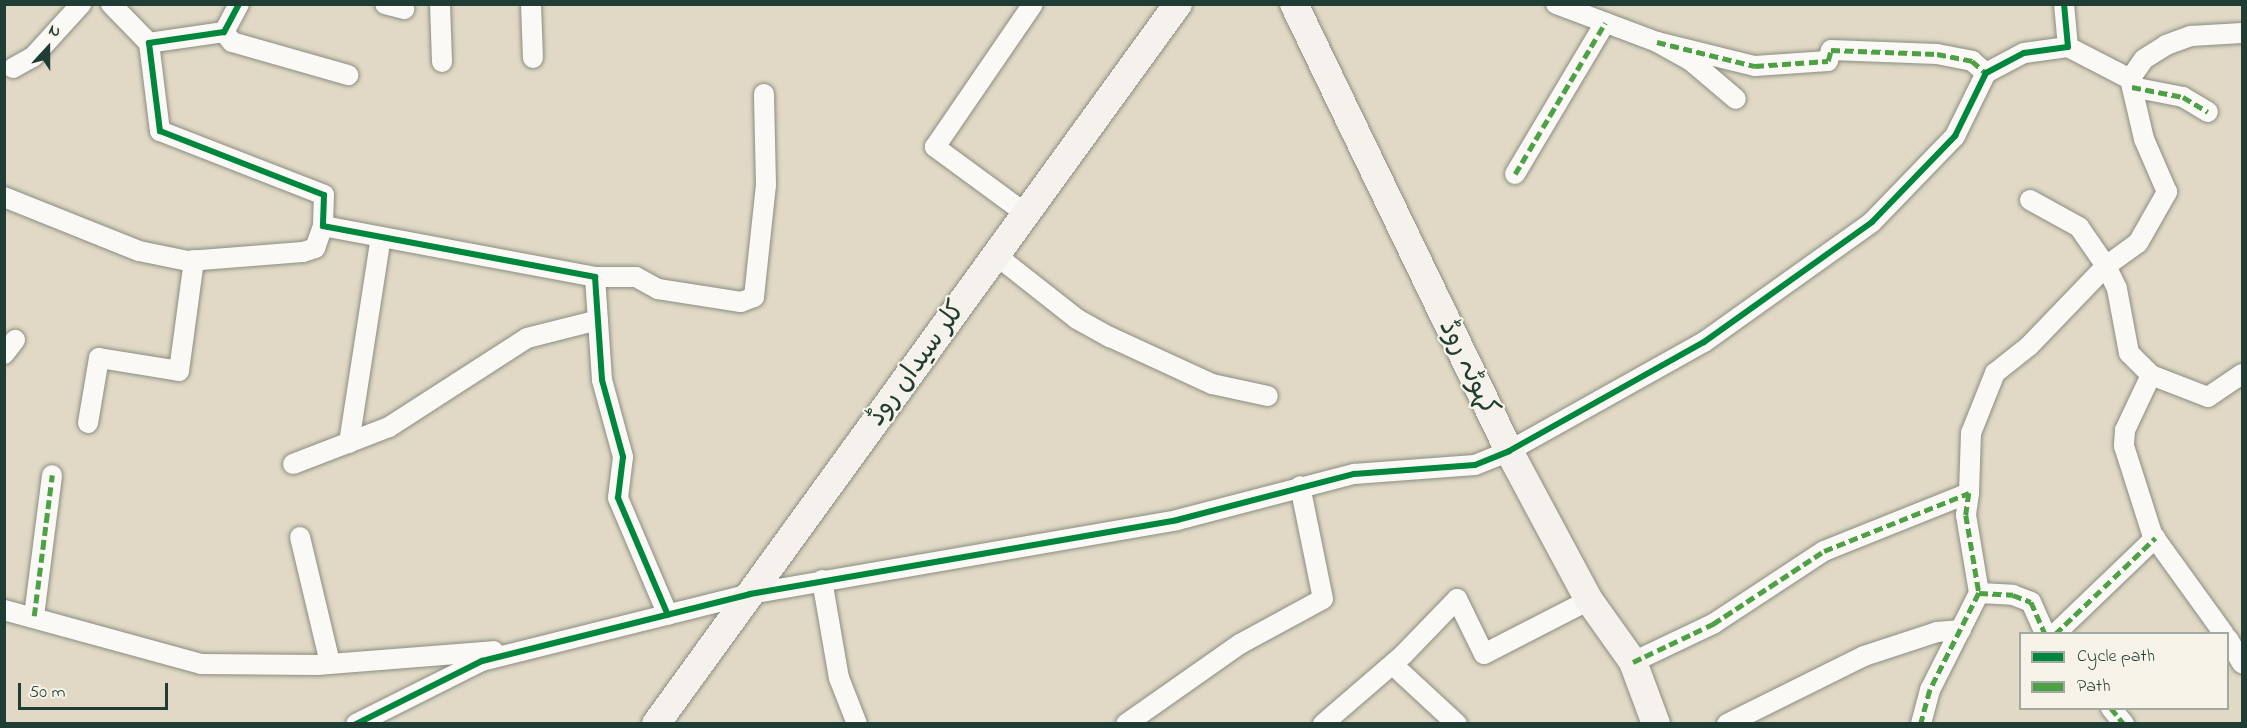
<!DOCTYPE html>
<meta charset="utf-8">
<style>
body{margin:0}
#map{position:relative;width:2247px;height:728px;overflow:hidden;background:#e1d9c5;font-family:"Indie Flower","Playpen Sans Arabic",sans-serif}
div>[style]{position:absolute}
.roads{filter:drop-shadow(0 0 2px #8b8d81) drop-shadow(0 0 2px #8b8d81)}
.street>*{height:20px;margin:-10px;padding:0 10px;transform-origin:10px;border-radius:10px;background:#faf9f6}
.secondary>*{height:28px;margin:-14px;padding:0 14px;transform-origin:14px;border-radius:14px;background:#f5f1ec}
.quiet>*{height:4.5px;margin-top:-2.25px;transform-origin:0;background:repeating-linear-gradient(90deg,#4da043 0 9px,transparent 0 13.5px)}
.cycleway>*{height:6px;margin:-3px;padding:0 3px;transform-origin:3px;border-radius:3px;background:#00873e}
span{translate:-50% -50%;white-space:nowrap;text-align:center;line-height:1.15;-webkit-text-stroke:4.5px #f7f3e8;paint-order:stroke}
.street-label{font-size:27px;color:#1f3d34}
.frame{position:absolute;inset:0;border:6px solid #1f3d34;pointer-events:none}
.legend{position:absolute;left:2019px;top:632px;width:210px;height:78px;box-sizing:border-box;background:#f7f3e8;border:2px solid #a1aaa0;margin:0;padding:8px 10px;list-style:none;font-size:18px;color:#1f3d34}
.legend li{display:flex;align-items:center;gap:12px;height:30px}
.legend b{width:30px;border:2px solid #a1aaa0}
.north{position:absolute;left:18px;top:18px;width:60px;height:60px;-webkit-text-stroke:4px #f7f3e8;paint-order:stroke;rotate:21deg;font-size:16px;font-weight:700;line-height:24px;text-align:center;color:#1f3d34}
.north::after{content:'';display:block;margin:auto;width:21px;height:27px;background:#1f3d34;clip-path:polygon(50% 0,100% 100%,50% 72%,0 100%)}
.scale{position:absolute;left:18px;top:683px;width:150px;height:27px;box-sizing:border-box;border:3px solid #1f3d34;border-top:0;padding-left:8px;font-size:18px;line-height:21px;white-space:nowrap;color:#1f3d34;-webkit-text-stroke:4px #f7f3e8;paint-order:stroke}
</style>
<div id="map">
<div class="roads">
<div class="street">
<div style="left:111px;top:4px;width:54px;rotate:45.7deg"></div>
<div style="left:239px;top:4px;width:32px;rotate:118deg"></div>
<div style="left:224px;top:32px;width:76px;rotate:171.7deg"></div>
<div style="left:149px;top:43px;width:89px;rotate:82.9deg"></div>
<div style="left:160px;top:131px;width:176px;rotate:21.3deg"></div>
<div style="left:324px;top:195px;width:31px;rotate:92deg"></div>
<div style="left:323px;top:226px;width:277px;rotate:10.6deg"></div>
<div style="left:595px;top:277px;width:103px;rotate:86.1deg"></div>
<div style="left:602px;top:380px;width:80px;rotate:74.7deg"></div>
<div style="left:623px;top:457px;width:41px;rotate:97deg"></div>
<div style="left:618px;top:498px;width:127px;rotate:66.9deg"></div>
<div style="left:385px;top:4px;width:20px;rotate:15deg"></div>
<div style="left:440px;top:4px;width:58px;rotate:88deg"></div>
<div style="left:531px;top:4px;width:54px;rotate:87.9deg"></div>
<div style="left:1556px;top:4px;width:108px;rotate:20.6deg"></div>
<div style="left:1657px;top:42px;width:38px;rotate:29deg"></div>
<div style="left:1690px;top:60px;width:60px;rotate:40.3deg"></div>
<div style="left:224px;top:32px;width:13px;rotate:51deg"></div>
<div style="left:232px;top:42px;width:121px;rotate:15.9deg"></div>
<div style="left:1657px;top:42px;width:101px;rotate:13.8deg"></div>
<div style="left:1755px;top:66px;width:73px;rotate:-3.9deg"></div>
<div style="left:1828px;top:61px;width:11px;rotate:-75deg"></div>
<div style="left:1831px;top:50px;width:106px;rotate:2.2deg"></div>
<div style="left:1937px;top:54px;width:36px;rotate:11deg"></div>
<div style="left:1972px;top:61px;width:18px;rotate:41deg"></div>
<div style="left:13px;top:68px;width:23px;rotate:-29deg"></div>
<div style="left:33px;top:57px;width:72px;rotate:-47.8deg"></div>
<div style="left:2130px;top:79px;width:24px;rotate:-55deg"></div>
<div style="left:2144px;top:59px;width:26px;rotate:-32deg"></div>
<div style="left:2166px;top:45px;width:27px;rotate:-20deg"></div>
<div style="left:2191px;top:36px;width:51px;rotate:-3.4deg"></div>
<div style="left:2132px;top:87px;width:52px;rotate:11.1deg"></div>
<div style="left:2183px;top:97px;width:29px;rotate:31deg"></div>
<div style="left:1515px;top:174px;width:176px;rotate:-59.2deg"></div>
<div style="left:4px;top:197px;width:145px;rotate:21.8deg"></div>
<div style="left:139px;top:251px;width:50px;rotate:11.5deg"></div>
<div style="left:188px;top:261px;width:115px;rotate:-4.5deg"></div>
<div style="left:303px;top:252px;width:13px;rotate:-18deg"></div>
<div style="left:315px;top:248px;width:23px;rotate:-70deg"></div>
<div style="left:2030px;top:200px;width:56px;rotate:28.9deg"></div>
<div style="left:2079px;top:227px;width:47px;rotate:55.3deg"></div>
<div style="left:2106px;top:266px;width:25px;rotate:64deg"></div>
<div style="left:2117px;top:289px;width:65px;rotate:79.4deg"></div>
<div style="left:2129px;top:353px;width:31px;rotate:45deg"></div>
<div style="left:2151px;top:375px;width:61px;rotate:21.1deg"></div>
<div style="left:2208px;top:397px;width:41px;rotate:-34.1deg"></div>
<div style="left:1029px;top:216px;width:117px;rotate:-143.7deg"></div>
<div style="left:935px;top:147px;width:173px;rotate:-55.6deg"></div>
<div style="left:997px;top:256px;width:102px;rotate:38.2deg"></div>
<div style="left:1077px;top:319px;width:38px;rotate:29deg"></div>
<div style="left:1110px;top:337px;width:112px;rotate:24.7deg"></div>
<div style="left:1212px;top:384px;width:57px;rotate:12.1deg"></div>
<div style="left:595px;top:277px;width:41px"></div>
<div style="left:636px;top:277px;width:25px;rotate:29deg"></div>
<div style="left:658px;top:289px;width:84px;rotate:8.9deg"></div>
<div style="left:741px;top:302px;width:14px;rotate:-21deg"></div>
<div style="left:754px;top:297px;width:113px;rotate:-83.9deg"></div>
<div style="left:766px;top:185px;width:91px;rotate:-91.3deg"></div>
<div style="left:4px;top:354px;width:18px;rotate:-52deg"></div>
<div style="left:2151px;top:375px;width:61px;rotate:115.3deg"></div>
<div style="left:2125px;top:430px;width:16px;rotate:94deg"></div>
<div style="left:2124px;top:446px;width:92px;rotate:72.3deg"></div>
<div style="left:2152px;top:534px;width:123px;rotate:54.2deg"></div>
<div style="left:88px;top:423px;width:66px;rotate:-80.4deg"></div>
<div style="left:99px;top:358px;width:81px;rotate:9.2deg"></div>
<div style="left:179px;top:371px;width:112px;rotate:-82.3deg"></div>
<div style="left:349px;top:443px;width:208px;rotate:-81.2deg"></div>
<div style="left:293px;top:464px;width:103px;rotate:-21.1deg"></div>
<div style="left:389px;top:427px;width:164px;rotate:-32.8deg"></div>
<div style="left:527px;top:338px;width:73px;rotate:-14.2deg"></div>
<div style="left:1969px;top:493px;width:60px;rotate:-88.1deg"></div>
<div style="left:1971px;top:433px;width:65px;rotate:-68.2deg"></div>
<div style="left:1995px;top:373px;width:43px;rotate:-38.5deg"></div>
<div style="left:2029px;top:346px;width:111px;rotate:-46.1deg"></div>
<div style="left:2106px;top:266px;width:39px;rotate:-36deg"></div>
<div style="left:2138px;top:243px;width:59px;rotate:-60.4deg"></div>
<div style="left:2167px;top:192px;width:58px;rotate:-113.5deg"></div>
<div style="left:2144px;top:139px;width:62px;rotate:-103.1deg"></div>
<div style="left:2130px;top:79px;width:70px;rotate:-152.7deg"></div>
<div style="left:300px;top:537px;width:130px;rotate:76.6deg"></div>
<div style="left:822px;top:580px;width:99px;rotate:80.2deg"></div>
<div style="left:839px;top:678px;width:49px;rotate:68.6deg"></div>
<div style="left:1979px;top:593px;width:34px;rotate:3deg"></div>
<div style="left:2013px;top:595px;width:19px;rotate:21deg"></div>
<div style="left:2031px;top:602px;width:35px;rotate:66deg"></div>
<div style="left:4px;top:610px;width:204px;rotate:15.3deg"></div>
<div style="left:201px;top:664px;width:116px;rotate:0.5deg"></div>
<div style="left:317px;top:665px;width:177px;rotate:-4.5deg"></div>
<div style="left:34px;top:616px;width:142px;rotate:-82.7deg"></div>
<div style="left:2055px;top:634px;width:139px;rotate:-43.8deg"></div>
<div style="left:2228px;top:639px;width:28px;rotate:60deg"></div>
<div style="left:1633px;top:662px;width:89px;rotate:-25.4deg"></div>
<div style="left:1713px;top:624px;width:133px;rotate:-33.3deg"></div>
<div style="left:1824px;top:551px;width:156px;rotate:-21.8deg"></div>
<div style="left:1969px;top:493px;width:22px;rotate:98deg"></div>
<div style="left:1966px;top:515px;width:79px;rotate:80.5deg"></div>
<div style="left:1979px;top:593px;width:109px;rotate:116.8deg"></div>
<div style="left:1930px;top:690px;width:35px;rotate:105deg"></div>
<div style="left:1393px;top:665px;width:87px;rotate:42.7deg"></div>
<div style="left:2111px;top:708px;width:21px;rotate:51deg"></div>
<div style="left:356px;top:724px;width:141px;rotate:-26.6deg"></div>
<div style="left:482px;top:661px;width:276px;rotate:-14deg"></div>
<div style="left:750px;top:594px;width:433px;rotate:-9.8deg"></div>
<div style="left:1177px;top:520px;width:183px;rotate:-14.6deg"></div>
<div style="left:1354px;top:474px;width:121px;rotate:-4.3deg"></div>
<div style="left:1475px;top:465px;width:37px;rotate:-22deg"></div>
<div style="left:1509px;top:451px;width:223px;rotate:-29.2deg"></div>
<div style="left:1704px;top:342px;width:206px;rotate:-35.5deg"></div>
<div style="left:1872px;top:222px;width:120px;rotate:-46deg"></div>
<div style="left:1955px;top:136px;width:70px;rotate:-63.8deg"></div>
<div style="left:1986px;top:73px;width:43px;rotate:-27.8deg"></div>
<div style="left:2024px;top:53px;width:44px;rotate:-7.8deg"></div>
<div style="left:2068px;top:47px;width:43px;rotate:-95.3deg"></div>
<div style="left:1126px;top:724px;width:139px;rotate:-35.1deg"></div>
<div style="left:1240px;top:644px;width:94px;rotate:-28.5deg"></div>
<div style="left:1323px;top:599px;width:115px;rotate:-101.5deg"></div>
<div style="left:1323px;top:724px;width:106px;rotate:-40.8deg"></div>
<div style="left:1403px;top:655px;width:78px;rotate:-46deg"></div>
<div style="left:1457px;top:599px;width:61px;rotate:63.9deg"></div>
<div style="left:1484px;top:654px;width:118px;rotate:-27.2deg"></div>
<div style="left:1727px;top:724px;width:153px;rotate:-26.4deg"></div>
<div style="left:1864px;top:656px;width:77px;rotate:-18.2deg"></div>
<div style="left:1937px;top:632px;width:24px;rotate:-5deg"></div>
</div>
<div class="secondary">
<div style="left:1294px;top:4px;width:496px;rotate:64.3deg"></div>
<div style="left:1509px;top:451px;width:169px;rotate:61.8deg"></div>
<div style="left:1589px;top:600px;width:76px;rotate:54.6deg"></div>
<div style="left:1633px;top:662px;width:66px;rotate:69.6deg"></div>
<div style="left:656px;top:724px;width:889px;rotate:-54.06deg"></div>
</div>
</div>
<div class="quiet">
<div style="left:1657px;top:42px;width:101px;rotate:13.8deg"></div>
<div style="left:1755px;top:66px;width:73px;rotate:-3.9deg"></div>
<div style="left:1828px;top:61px;width:11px;rotate:-75deg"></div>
<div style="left:1831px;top:50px;width:106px;rotate:2.2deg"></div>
<div style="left:1937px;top:54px;width:36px;rotate:11deg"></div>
<div style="left:1972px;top:61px;width:18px;rotate:41deg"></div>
<div style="left:2132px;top:87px;width:52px;rotate:11.1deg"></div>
<div style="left:2183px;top:97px;width:29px;rotate:31deg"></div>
<div style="left:1515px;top:174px;width:176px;rotate:-59.2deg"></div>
<div style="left:1979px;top:593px;width:34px;rotate:3deg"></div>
<div style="left:2013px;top:595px;width:19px;rotate:21deg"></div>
<div style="left:2031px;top:602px;width:35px;rotate:66deg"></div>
<div style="left:34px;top:616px;width:142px;rotate:-82.7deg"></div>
<div style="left:2055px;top:634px;width:139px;rotate:-43.8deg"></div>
<div style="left:1633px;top:662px;width:89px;rotate:-25.4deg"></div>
<div style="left:1713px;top:624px;width:133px;rotate:-33.3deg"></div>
<div style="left:1824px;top:551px;width:156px;rotate:-21.8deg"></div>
<div style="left:1969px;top:493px;width:22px;rotate:98deg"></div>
<div style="left:1966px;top:515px;width:79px;rotate:80.5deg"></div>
<div style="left:1979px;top:593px;width:109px;rotate:116.8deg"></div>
<div style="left:1930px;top:690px;width:35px;rotate:105deg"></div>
<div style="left:2111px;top:708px;width:21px;rotate:51deg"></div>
</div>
<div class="cycleway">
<div style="left:239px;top:4px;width:32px;rotate:118deg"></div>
<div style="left:224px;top:32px;width:76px;rotate:171.7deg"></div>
<div style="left:149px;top:43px;width:89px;rotate:82.9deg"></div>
<div style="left:160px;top:131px;width:176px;rotate:21.3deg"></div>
<div style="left:324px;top:195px;width:31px;rotate:92deg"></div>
<div style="left:323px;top:226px;width:277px;rotate:10.6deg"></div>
<div style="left:595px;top:277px;width:103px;rotate:86.1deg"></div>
<div style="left:602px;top:380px;width:80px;rotate:74.7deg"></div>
<div style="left:623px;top:457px;width:41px;rotate:97deg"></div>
<div style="left:618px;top:498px;width:127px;rotate:66.9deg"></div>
<div style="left:356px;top:724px;width:141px;rotate:-26.6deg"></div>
<div style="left:482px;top:661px;width:276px;rotate:-14deg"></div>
<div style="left:750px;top:594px;width:433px;rotate:-9.8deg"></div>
<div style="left:1177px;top:520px;width:183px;rotate:-14.6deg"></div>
<div style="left:1354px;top:474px;width:121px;rotate:-4.3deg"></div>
<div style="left:1475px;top:465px;width:37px;rotate:-22deg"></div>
<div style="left:1509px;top:451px;width:223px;rotate:-29.2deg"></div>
<div style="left:1704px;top:342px;width:206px;rotate:-35.5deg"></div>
<div style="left:1872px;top:222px;width:120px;rotate:-46deg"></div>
<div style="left:1955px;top:136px;width:70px;rotate:-63.8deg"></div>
<div style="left:1986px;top:73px;width:43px;rotate:-27.8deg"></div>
<div style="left:2024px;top:53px;width:44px;rotate:-7.8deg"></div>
<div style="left:2068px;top:47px;width:43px;rotate:-95.3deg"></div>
</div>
<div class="street-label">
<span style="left:917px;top:364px;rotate:-54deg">کلر سیداں روڈ</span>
<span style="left:1468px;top:368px;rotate:64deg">کہوٹہ روڈ</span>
</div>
<div class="frame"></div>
<ul class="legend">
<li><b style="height:8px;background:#00873e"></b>Cycle path</li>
<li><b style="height:8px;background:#4da043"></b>Path</li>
</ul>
<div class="north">N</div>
<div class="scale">50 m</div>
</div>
